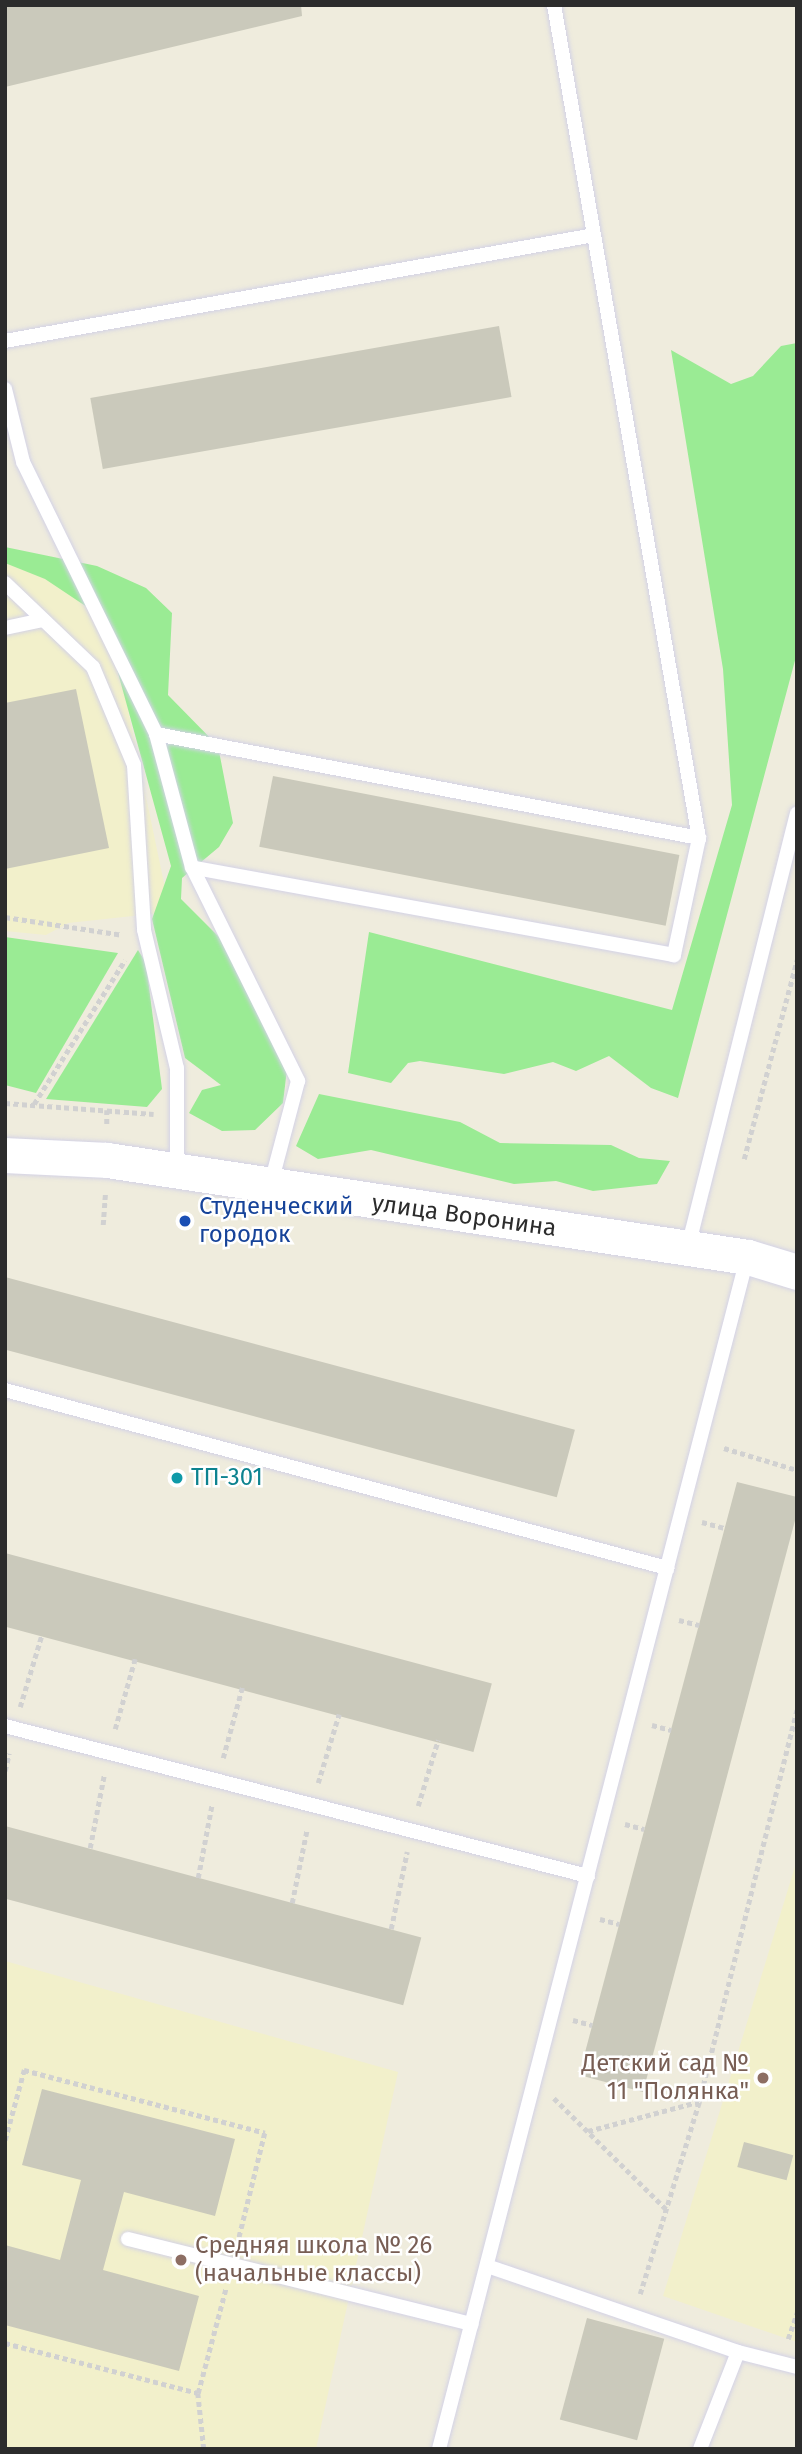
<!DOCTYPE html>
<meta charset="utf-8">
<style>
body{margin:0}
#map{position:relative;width:802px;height:2454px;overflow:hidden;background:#efecdd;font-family:"Fira Sans",sans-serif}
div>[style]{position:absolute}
.education>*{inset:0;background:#f2f0cb}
.green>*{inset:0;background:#9aeb94}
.building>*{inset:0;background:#cac9bb;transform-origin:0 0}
.path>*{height:4.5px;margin-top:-2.25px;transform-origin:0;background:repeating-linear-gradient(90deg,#d1d1d1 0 5px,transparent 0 8.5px)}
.roads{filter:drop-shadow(0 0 2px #d3d2e6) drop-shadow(0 0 2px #d3d2e6)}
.service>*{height:14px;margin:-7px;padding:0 7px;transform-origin:7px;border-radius:7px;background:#fff}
.tertiary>*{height:35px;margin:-17.5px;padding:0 17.5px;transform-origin:17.5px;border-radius:17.5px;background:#fff}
.dots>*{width:19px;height:19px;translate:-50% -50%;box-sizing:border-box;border:4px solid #fff;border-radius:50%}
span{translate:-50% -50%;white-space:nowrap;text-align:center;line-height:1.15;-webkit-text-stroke:5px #fff;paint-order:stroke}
.transit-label{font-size:24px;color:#164399}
.left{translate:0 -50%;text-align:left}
.street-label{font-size:24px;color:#2c2c2c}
.culture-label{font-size:24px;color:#0d838f}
.education-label{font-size:24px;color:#785e54}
.right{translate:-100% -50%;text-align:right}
.frame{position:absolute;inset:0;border:7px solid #2c2c2c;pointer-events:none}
</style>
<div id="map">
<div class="education">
<div style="clip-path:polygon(5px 556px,105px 600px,170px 912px,68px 923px,46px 935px,5px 931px)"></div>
<div style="clip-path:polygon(797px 1860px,797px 2342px,663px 2296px)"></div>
<div style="clip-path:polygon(5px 1961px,398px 2072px,316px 2449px,5px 2449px)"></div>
</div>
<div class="green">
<div style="clip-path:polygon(797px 343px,797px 653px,678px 1098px,651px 1088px,609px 1056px,576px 1071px,553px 1062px,504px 1074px,420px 1061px,408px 1063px,391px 1083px,348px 1073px,369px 932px,672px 1010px,732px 805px,723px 669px,671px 350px,731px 384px,753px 376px,781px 346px)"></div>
<div style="clip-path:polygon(5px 547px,97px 566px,146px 588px,172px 613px,168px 695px,218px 746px,233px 823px,219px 847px,182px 878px,181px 899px,220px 938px,287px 1069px,283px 1103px,255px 1130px,222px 1131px,189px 1113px,202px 1090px,221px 1085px,185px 1058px,152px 919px,171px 866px,109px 640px,93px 611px,45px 579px,5px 563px)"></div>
<div style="clip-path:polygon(5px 937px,118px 953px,36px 1093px,5px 1085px)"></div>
<div style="clip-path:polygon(138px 950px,146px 963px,162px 1089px,147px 1107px,46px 1099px)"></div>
<div style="clip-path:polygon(319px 1094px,460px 1122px,500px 1143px,611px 1145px,639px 1158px,670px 1161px,657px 1184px,593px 1191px,556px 1181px,514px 1184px,371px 1150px,318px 1159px,296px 1146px)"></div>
</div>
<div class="building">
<div style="clip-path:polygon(5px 5px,301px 5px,302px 16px,5px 87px)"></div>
<div style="left:499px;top:326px;width:72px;height:415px;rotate:80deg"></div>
<div style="clip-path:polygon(76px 689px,109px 848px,5px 869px,5px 703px)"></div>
<div style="left:273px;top:776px;width:414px;height:72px;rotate:11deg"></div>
<div style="left:5px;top:1277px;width:590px;height:70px;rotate:15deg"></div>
<div style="clip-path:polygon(737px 1482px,797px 1497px,797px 1513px,643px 2092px,579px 2075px)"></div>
<div style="left:5px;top:1553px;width:504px;height:71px;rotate:15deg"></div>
<div style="left:5px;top:1826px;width:431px;height:70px;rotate:15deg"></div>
<div style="clip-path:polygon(42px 2089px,235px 2139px,215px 2216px,124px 2192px,103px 2270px,199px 2296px,179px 2371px,5px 2325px,5px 2245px,60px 2260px,81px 2180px,22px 2165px)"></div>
<div style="left:744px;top:2142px;width:51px;height:26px;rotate:15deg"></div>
<div style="left:587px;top:2318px;width:80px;height:105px;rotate:15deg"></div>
</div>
<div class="path">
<div style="left:5px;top:917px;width:118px;rotate:8.7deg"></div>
<div style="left:5px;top:1103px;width:149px;rotate:4.2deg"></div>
<div style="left:34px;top:1104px;width:170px;rotate:-57.7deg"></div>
<div style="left:107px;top:1110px;width:16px;rotate:90deg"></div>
<div style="left:744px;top:1159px;width:206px;rotate:-75.1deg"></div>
<div style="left:103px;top:1225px;width:31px;rotate:-86deg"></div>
<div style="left:724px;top:1448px;width:76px;rotate:16.8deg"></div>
<div style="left:702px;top:1522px;width:24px;rotate:15deg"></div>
<div style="left:679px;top:1620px;width:21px;rotate:14deg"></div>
<div style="left:20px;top:1707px;width:76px;rotate:-73.2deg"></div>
<div style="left:652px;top:1725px;width:20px;rotate:15deg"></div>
<div style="left:115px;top:1729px;width:73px;rotate:-74.1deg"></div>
<div style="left:223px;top:1758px;width:73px;rotate:-74.8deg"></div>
<div style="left:5px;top:1771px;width:18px;rotate:-77deg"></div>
<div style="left:318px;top:1783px;width:72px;rotate:-73.1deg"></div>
<div style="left:418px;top:1806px;width:69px;rotate:-73.1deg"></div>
<div style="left:625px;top:1824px;width:20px;rotate:15deg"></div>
<div style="left:90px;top:1848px;width:74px;rotate:-79.1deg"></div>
<div style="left:198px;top:1878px;width:75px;rotate:-79.3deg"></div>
<div style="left:292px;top:1903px;width:76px;rotate:-78.5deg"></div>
<div style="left:600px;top:1919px;width:20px;rotate:15deg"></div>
<div style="left:391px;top:1929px;width:79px;rotate:-78.3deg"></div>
<div style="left:573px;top:2020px;width:20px;rotate:15deg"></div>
<div style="left:554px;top:2098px;width:161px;rotate:44.7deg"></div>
<div style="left:588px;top:2131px;width:114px;rotate:-14.8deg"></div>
<div style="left:5px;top:2140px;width:73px;rotate:-74.8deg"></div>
<div style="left:24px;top:2070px;width:249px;rotate:14.6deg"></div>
<div style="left:265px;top:2133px;width:112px;rotate:103.9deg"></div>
<div style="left:640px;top:2294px;width:201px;rotate:-72.9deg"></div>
<div style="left:699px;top:2102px;width:404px;rotate:-76deg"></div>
<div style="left:788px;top:2339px;width:28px;rotate:-71deg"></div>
<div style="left:5px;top:2343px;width:199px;rotate:14.5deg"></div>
<div style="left:198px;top:2393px;width:109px;rotate:-75.1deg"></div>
<div style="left:198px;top:2393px;width:56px;rotate:83.9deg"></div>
</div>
<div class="roads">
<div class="service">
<div style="left:554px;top:5px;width:846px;rotate:80.13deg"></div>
<div style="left:5px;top:341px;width:598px;rotate:-10.2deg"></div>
<div style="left:5px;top:389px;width:75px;rotate:76.1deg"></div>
<div style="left:23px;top:462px;width:303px;rotate:63.9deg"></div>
<div style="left:156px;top:734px;width:138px;rotate:74.9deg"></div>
<div style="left:192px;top:867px;width:239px;rotate:63.6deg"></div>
<div style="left:298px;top:1081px;width:110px;rotate:104.8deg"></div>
<div style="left:5px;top:583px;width:122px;rotate:43.7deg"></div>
<div style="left:93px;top:667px;width:106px;rotate:67.3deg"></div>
<div style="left:134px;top:765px;width:165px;rotate:86.5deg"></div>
<div style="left:144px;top:930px;width:142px;rotate:76.6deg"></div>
<div style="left:177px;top:1068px;width:104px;rotate:90deg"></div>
<div style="left:5px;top:628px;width:39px;rotate:-12deg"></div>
<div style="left:156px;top:734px;width:553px;rotate:10.84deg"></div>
<div style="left:699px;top:838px;width:120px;rotate:102.1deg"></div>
<div style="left:674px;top:955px;width:490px;rotate:-169.7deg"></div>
<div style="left:688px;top:1247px;width:447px;rotate:-75.9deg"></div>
<div style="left:5px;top:1390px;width:686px;rotate:15.05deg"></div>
<div style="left:5px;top:1726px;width:602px;rotate:14.43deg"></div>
<div style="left:128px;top:2239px;width:354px;rotate:13.9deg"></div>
<div style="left:487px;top:2266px;width:265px;rotate:18.9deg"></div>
<div style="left:439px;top:2449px;width:1230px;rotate:-75.5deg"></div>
<div style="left:700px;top:2449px;width:104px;rotate:-68.6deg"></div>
<div style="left:738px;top:2352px;width:61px;rotate:14.3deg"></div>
</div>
<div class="tertiary">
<div style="left:5px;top:1155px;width:102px;rotate:2.8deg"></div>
<div style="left:107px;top:1160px;width:648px;rotate:8.61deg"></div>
<div style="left:748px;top:1257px;width:51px;rotate:17deg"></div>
</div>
</div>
<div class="dots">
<div style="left:185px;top:1221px;background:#1a4fb4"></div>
<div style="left:177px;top:1478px;background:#0f9aa8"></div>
<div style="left:763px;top:2078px;background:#8d6e63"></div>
<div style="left:181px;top:2260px;background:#8d6e63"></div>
</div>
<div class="transit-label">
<span class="left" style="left:199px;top:1221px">Студенческий<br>городок</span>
</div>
<div class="street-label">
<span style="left:464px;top:1216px;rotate:8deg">улица Воронина</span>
</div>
<div class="culture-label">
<span class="left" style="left:191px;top:1478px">ТП-301</span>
</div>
<div class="education-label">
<span class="right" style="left:749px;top:2078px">Детский сад №<br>11 "Полянка"</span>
<span class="left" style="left:195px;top:2260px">Средняя школа № 26<br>(начальные классы)</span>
</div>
<div class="frame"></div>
</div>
